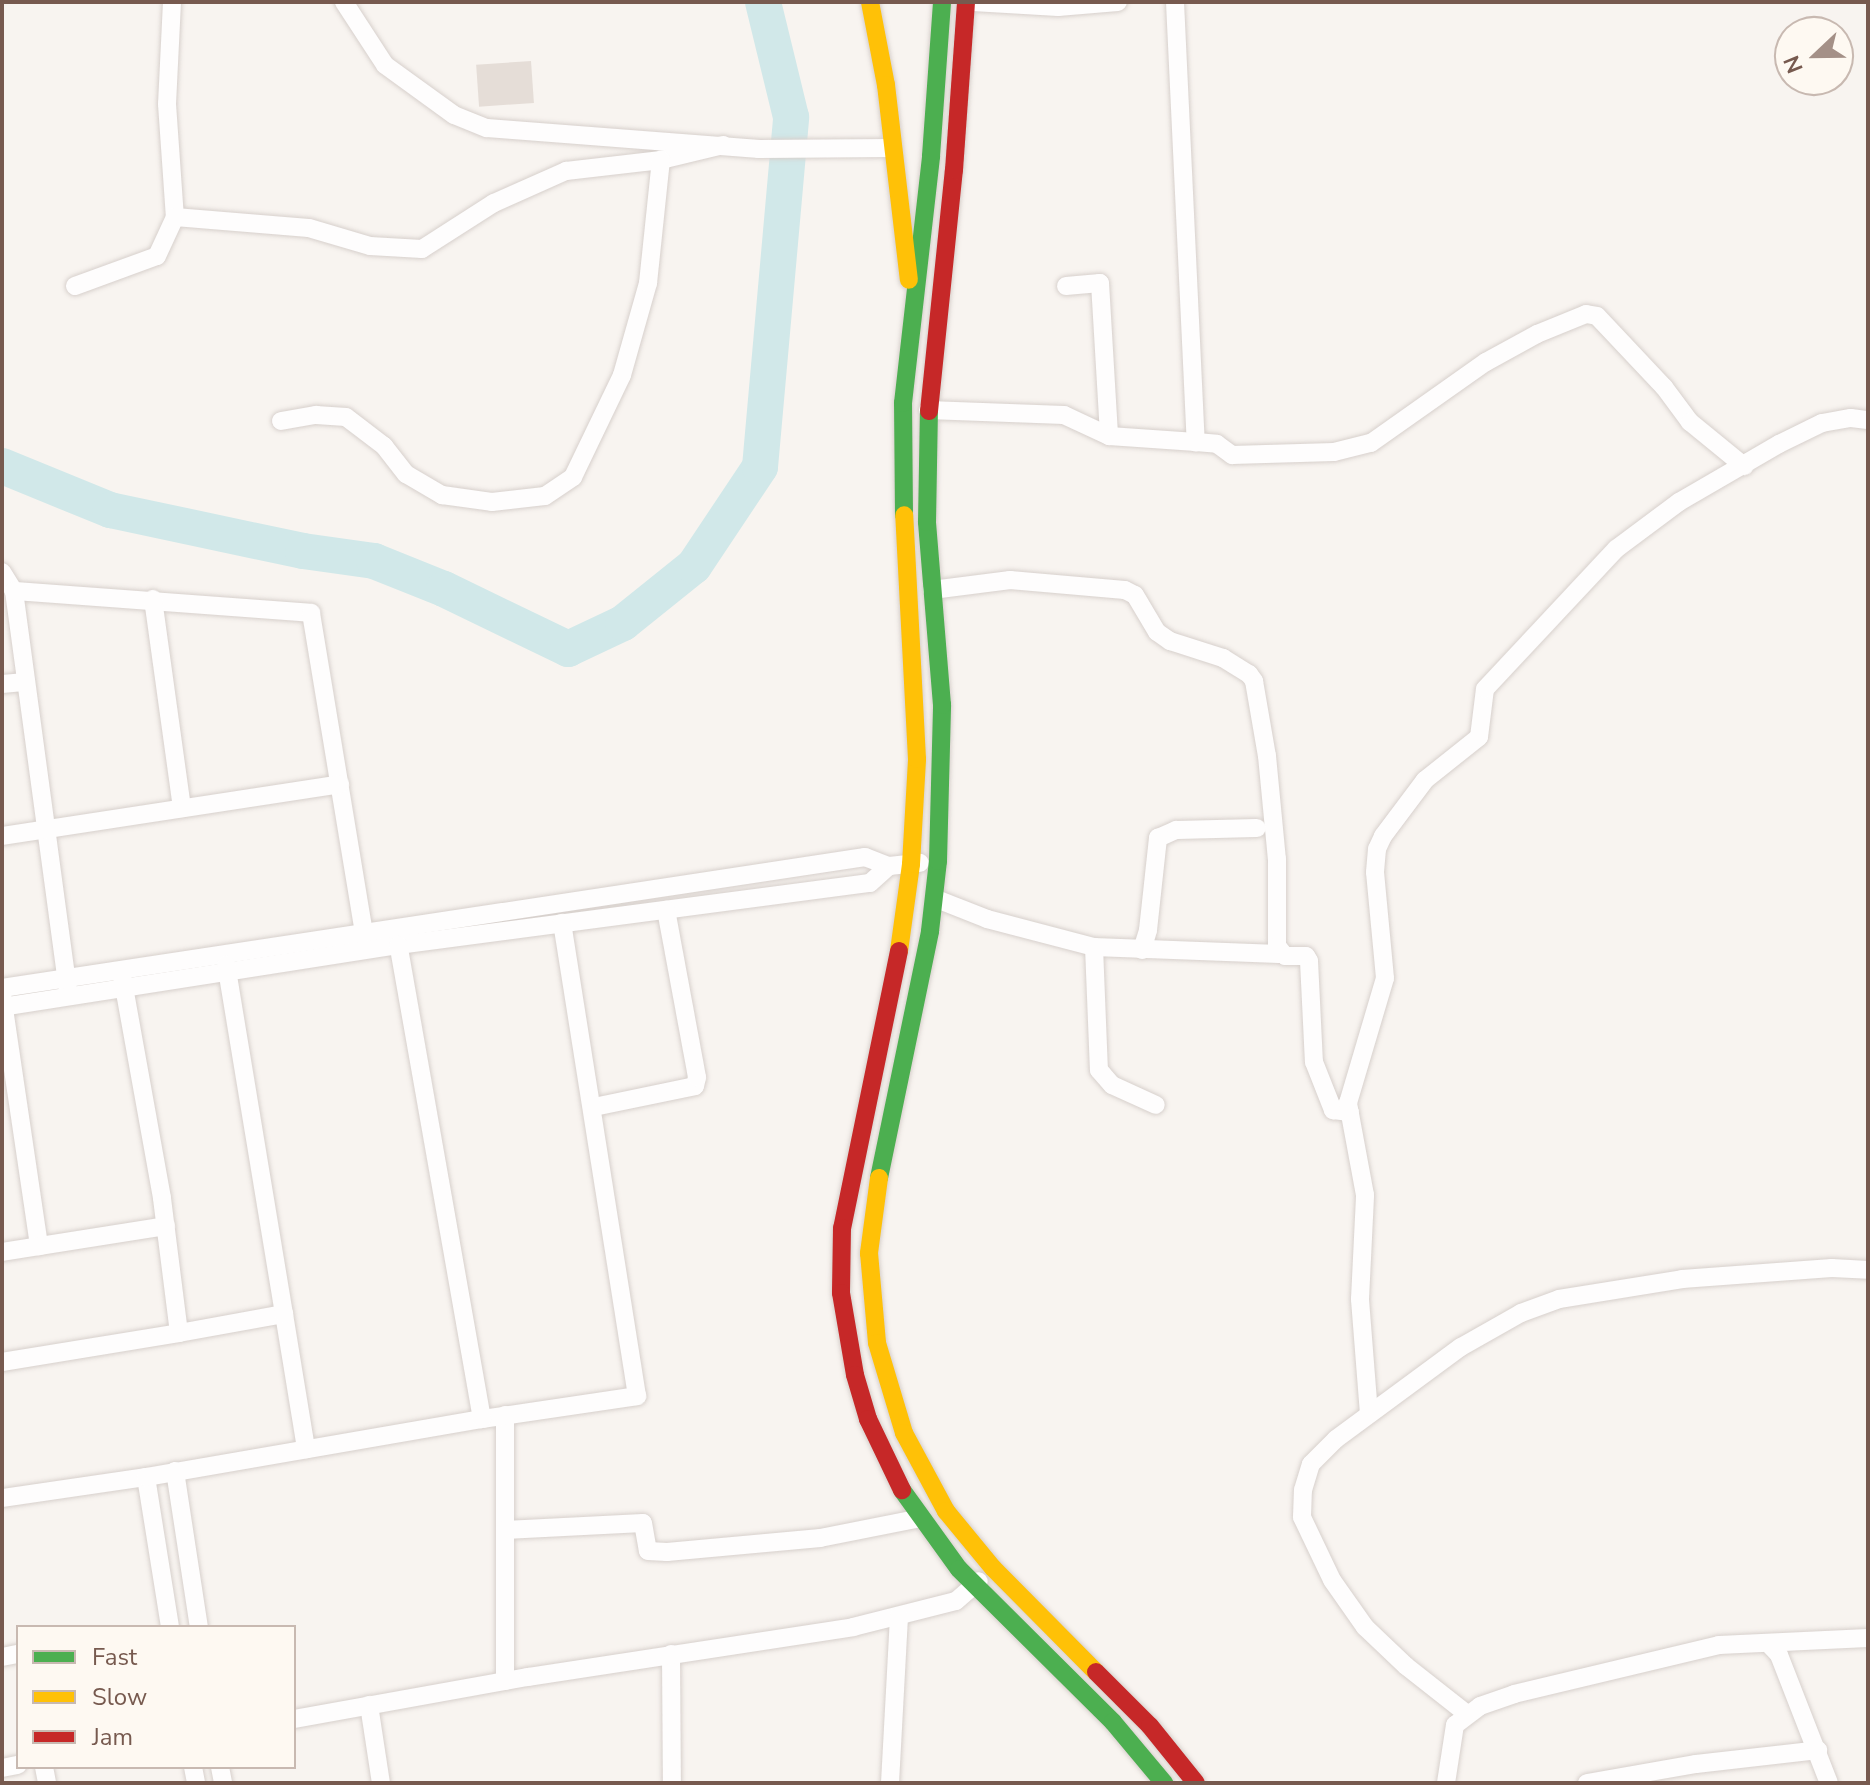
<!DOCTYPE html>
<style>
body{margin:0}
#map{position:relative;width:1870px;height:1785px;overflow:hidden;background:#f8f4f0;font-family:"Nunito Sans",sans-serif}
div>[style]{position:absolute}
.river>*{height:36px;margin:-18px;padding:0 18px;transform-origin:18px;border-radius:18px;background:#d1e8e9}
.building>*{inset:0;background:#e5ddd7;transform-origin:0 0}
.roads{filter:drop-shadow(0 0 2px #d7d0cc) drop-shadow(0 0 2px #d7d0cc)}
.street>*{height:18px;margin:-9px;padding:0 9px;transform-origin:9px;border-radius:9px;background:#fefdfd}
.fast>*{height:18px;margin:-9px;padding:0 9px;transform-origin:9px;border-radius:9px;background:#4caf50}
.slow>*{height:18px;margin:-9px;padding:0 9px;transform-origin:9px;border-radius:9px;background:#ffc107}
.jam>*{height:18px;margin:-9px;padding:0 9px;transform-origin:9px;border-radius:9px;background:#c62828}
span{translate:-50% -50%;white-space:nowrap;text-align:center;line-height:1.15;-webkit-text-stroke:7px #fef9f2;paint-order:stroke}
.frame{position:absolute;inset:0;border:4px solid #775a4f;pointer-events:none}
.legend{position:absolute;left:16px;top:1625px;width:280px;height:144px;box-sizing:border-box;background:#fef9f2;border:2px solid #c8b9b1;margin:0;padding:10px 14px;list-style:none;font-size:24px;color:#775a4f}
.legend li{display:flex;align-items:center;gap:16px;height:40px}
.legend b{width:40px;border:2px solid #c8b9b1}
.north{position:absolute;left:1774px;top:16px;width:80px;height:80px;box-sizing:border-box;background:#fef9f2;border:2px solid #c8b9b1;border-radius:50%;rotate:248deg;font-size:22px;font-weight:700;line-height:32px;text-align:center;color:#775a4f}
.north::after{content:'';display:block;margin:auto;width:28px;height:36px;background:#a49087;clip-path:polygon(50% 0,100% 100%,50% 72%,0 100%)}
</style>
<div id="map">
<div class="river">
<div style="left:2px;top:466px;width:117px;rotate:22.2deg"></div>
<div style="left:110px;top:510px;width:197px;rotate:12deg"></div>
<div style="left:303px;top:551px;width:72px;rotate:8deg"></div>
<div style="left:374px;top:561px;width:75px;rotate:21.8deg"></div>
<div style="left:444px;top:589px;width:138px;rotate:25.8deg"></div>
<div style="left:568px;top:649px;width:61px;rotate:-25.3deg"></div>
<div style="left:623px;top:623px;width:91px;rotate:-38.8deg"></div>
<div style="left:694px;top:566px;width:119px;rotate:-56.3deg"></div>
<div style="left:760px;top:467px;width:351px;rotate:-84.9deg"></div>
<div style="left:791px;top:117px;width:118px;rotate:-103.7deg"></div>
</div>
<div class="building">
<div style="left:531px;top:61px;width:42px;height:55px;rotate:86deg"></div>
</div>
<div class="roads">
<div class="street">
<div style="left:172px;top:2px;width:102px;rotate:92.8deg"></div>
<div style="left:167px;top:104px;width:113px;rotate:86deg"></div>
<div style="left:344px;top:2px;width:75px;rotate:56.9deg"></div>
<div style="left:385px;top:65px;width:85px;rotate:35.9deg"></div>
<div style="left:454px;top:115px;width:35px;rotate:22deg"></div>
<div style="left:487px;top:128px;width:273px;rotate:4.4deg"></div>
<div style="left:759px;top:149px;width:133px;rotate:-0.4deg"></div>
<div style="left:973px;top:2px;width:85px;rotate:3.4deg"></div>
<div style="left:1058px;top:7px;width:60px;rotate:-4.8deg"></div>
<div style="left:1175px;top:2px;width:441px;rotate:87.3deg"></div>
<div style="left:1196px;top:442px;width:21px;rotate:5deg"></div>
<div style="left:1217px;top:444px;width:19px;rotate:36deg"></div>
<div style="left:1232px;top:455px;width:102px;rotate:-1.7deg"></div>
<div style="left:1334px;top:452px;width:38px;rotate:-14deg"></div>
<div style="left:1371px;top:443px;width:141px;rotate:-35.2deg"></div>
<div style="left:1486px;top:362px;width:58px;rotate:-28.8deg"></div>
<div style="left:1537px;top:334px;width:53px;rotate:-22.2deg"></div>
<div style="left:1586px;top:314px;width:11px;rotate:10deg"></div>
<div style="left:1597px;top:316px;width:98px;rotate:46.7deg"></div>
<div style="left:1664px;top:387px;width:44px;rotate:53.4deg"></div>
<div style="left:1690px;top:422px;width:70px;rotate:39.2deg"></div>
<div style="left:75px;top:286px;width:87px;rotate:-20.1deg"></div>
<div style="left:157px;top:256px;width:43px;rotate:-65.2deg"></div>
<div style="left:175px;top:217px;width:134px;rotate:4.7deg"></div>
<div style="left:309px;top:228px;width:64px;rotate:16.4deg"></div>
<div style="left:370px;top:246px;width:52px;rotate:3.3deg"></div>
<div style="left:422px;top:249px;width:85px;rotate:-32.6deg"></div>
<div style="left:494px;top:203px;width:79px;rotate:-24deg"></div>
<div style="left:566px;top:171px;width:96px;rotate:-6.6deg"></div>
<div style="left:661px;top:160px;width:64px;rotate:-13.6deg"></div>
<div style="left:1066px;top:286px;width:34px;rotate:-5deg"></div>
<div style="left:1100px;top:283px;width:153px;rotate:86.6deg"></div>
<div style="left:928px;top:410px;width:136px;rotate:2.1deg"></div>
<div style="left:1064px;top:415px;width:50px;rotate:25deg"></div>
<div style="left:1109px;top:436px;width:87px;rotate:3.9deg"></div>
<div style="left:281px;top:421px;width:36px;rotate:-10deg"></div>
<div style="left:316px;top:415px;width:30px;rotate:4deg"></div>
<div style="left:346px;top:417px;width:48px;rotate:37.3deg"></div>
<div style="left:384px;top:446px;width:36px;rotate:52deg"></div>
<div style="left:406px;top:474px;width:42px;rotate:30.3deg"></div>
<div style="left:442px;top:495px;width:50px;rotate:8deg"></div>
<div style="left:492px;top:502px;width:53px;rotate:-6.5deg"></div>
<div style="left:545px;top:496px;width:34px;rotate:-34deg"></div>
<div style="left:573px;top:477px;width:113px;rotate:-64.3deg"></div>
<div style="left:622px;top:375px;width:96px;rotate:-74.2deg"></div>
<div style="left:648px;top:283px;width:124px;rotate:-84deg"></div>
<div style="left:2px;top:572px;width:22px;rotate:58deg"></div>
<div style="left:14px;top:591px;width:403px;rotate:82.3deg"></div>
<div style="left:932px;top:590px;width:79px;rotate:-7.3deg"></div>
<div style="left:1010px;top:580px;width:115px;rotate:5deg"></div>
<div style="left:1125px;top:590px;width:11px;rotate:27deg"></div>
<div style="left:1135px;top:595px;width:43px;rotate:59.3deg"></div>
<div style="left:1157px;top:632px;width:16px;rotate:35deg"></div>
<div style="left:1170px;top:641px;width:56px;rotate:17.8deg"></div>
<div style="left:1223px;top:658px;width:31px;rotate:32deg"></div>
<div style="left:1249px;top:674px;width:9px;rotate:54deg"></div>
<div style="left:1254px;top:681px;width:76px;rotate:80.2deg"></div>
<div style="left:1267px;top:756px;width:103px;rotate:84.5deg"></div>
<div style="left:1277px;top:859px;width:87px;rotate:90deg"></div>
<div style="left:1277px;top:946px;width:13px;rotate:51deg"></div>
<div style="left:1285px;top:956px;width:21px"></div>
<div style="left:1306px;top:956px;width:6px;rotate:59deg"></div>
<div style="left:1309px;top:961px;width:101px;rotate:87.2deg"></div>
<div style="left:1314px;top:1062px;width:52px;rotate:68.4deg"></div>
<div style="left:1333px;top:1110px;width:17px;rotate:7deg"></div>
<div style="left:14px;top:591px;width:298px;rotate:4.2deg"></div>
<div style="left:311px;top:613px;width:336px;rotate:80.6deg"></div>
<div style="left:153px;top:599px;width:211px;rotate:82.1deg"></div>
<div style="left:2px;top:684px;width:24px;rotate:-5deg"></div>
<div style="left:2px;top:836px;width:342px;rotate:-8.7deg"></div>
<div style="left:934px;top:898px;width:57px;rotate:21.6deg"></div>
<div style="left:987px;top:919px;width:111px;rotate:14.7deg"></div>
<div style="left:1094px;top:947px;width:185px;rotate:2.2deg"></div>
<div style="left:1094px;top:947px;width:123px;rotate:87.7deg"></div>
<div style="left:1099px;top:1070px;width:20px;rotate:49deg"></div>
<div style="left:1112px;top:1085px;width:48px;rotate:24.4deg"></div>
<div style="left:1142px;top:950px;width:21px;rotate:-73deg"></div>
<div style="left:1148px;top:930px;width:93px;rotate:-83.8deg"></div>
<div style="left:1158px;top:838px;width:20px;rotate:-24deg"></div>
<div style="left:1176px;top:830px;width:81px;rotate:-1.4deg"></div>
<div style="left:2px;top:988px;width:873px;rotate:-8.63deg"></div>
<div style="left:865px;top:857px;width:26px;rotate:21deg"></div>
<div style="left:889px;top:866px;width:31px;rotate:-6deg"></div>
<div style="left:2px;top:995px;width:254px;rotate:81.6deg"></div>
<div style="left:2px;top:1007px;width:401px;rotate:-8.9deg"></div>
<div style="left:398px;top:945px;width:476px;rotate:-7.5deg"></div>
<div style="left:870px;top:883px;width:25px;rotate:-42deg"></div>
<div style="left:594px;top:1107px;width:103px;rotate:-11.7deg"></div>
<div style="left:695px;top:1086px;width:9px;rotate:-77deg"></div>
<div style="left:697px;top:1077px;width:170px;rotate:-100.5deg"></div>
<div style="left:2px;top:1252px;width:166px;rotate:-9deg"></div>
<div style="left:284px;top:1314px;width:137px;rotate:80.7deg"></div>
<div style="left:179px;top:1333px;width:107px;rotate:-10.3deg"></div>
<div style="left:284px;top:1314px;width:354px;rotate:-99.4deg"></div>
<div style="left:2px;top:1362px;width:179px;rotate:-9.3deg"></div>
<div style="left:179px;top:1333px;width:136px;rotate:-97.2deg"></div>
<div style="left:162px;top:1198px;width:226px;rotate:-100.2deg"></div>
<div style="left:1369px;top:1414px;width:115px;rotate:-94.5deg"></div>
<div style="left:1360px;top:1299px;width:104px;rotate:-87.2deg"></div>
<div style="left:1365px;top:1195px;width:94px;rotate:-100.5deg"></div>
<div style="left:1348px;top:1103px;width:130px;rotate:-73.5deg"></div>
<div style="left:1385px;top:978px;width:106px;rotate:-95.4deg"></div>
<div style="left:1375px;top:872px;width:23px;rotate:-85deg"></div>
<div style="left:1377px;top:849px;width:14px;rotate:-65deg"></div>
<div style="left:1383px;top:836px;width:70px;rotate:-53.1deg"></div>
<div style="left:1425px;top:780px;width:69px;rotate:-38.5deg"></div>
<div style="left:1479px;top:737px;width:48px;rotate:-82.9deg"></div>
<div style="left:1485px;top:689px;width:192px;rotate:-46.9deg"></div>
<div style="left:1616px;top:549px;width:79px;rotate:-36.7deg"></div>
<div style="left:1679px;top:502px;width:116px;rotate:-30.1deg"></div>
<div style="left:1779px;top:444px;width:48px;rotate:-26deg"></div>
<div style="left:1822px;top:423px;width:29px;rotate:-10deg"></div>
<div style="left:1851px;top:418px;width:17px;rotate:7deg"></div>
<div style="left:505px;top:1415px;width:266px;rotate:90deg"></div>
<div style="left:482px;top:1419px;width:157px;rotate:-8.4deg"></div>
<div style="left:637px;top:1396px;width:479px;rotate:-99deg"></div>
<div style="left:175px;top:1471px;width:158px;rotate:81.3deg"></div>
<div style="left:146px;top:1477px;width:152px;rotate:80.9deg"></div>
<div style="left:2px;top:1498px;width:146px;rotate:-8.3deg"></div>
<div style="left:146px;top:1477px;width:341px;rotate:-9.8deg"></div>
<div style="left:482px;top:1419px;width:481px;rotate:-100deg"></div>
<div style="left:505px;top:1530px;width:138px;rotate:-2.9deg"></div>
<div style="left:643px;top:1523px;width:28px;rotate:80deg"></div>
<div style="left:648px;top:1551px;width:19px;rotate:3deg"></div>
<div style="left:667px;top:1552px;width:154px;rotate:-5.2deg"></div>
<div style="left:820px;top:1538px;width:103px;rotate:-11.2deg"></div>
<div style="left:1768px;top:1643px;width:16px;rotate:47deg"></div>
<div style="left:1779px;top:1655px;width:137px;rotate:68.7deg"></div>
<div style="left:671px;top:1654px;width:129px;rotate:89.6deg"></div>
<div style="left:2px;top:1657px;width:16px;rotate:-11deg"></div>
<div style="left:369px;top:1705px;width:79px;rotate:81.3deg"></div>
<div style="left:1467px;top:1714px;width:78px;rotate:-141.8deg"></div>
<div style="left:1406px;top:1666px;width:57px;rotate:-136.4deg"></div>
<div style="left:1365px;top:1627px;width:57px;rotate:-125.1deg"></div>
<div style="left:1332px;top:1580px;width:70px;rotate:-115.5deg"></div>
<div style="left:1302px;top:1517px;width:27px;rotate:-88deg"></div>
<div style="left:1303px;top:1490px;width:27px;rotate:-73deg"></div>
<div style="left:1311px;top:1464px;width:35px;rotate:-45deg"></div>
<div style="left:1336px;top:1439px;width:155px;rotate:-36.4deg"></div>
<div style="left:1461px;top:1347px;width:69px;rotate:-29.5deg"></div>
<div style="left:1521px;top:1313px;width:40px;rotate:-20.2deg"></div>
<div style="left:1559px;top:1299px;width:125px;rotate:-9.2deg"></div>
<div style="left:1682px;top:1279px;width:150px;rotate:-4.2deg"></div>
<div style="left:1832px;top:1268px;width:36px;rotate:3deg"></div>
<div style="left:294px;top:1719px;width:238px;rotate:-10.2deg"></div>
<div style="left:528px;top:1677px;width:329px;rotate:-8.7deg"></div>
<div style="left:853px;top:1627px;width:106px;rotate:-14.2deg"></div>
<div style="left:956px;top:1601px;width:30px;rotate:-41deg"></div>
<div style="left:44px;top:1767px;width:16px;rotate:79deg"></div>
<div style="left:193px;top:1767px;width:16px;rotate:79deg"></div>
<div style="left:220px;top:1767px;width:16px;rotate:79deg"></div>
<div style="left:2px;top:1768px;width:16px;rotate:-11deg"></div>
<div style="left:890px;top:1783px;width:167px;rotate:-86.9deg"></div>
<div style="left:1446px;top:1783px;width:59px;rotate:-81.2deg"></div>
<div style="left:1455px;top:1725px;width:31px;rotate:-37deg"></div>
<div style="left:1480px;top:1706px;width:36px;rotate:-19deg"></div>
<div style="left:1514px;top:1694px;width:211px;rotate:-13.4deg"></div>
<div style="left:1719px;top:1645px;width:149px;rotate:-2.7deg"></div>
<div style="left:1587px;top:1783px;width:111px;rotate:-9.9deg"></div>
<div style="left:1696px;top:1764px;width:123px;rotate:-6.5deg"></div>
</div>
<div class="fast">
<div style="left:904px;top:515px;width:112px;rotate:-90.5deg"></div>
<div style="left:903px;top:403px;width:249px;rotate:-83.5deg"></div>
<div style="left:931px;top:156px;width:154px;rotate:-85.9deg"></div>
<div style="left:879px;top:1178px;width:252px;rotate:-78.3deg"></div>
<div style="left:930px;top:931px;width:70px;rotate:-83.5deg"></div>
<div style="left:938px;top:861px;width:156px;rotate:-88.5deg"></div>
<div style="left:942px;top:705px;width:184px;rotate:-94.7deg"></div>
<div style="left:927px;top:522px;width:111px;rotate:-89deg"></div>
<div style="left:902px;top:1490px;width:97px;rotate:54.2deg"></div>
<div style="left:959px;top:1569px;width:217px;rotate:44.8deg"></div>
<div style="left:1113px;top:1722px;width:80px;rotate:50.1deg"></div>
</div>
<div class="slow">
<div style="left:870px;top:2px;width:85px;rotate:79.1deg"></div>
<div style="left:886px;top:85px;width:196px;rotate:83.3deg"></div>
<div style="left:899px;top:951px;width:88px;rotate:-82.1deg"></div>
<div style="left:911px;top:864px;width:105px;rotate:-86.7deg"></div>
<div style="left:917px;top:759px;width:244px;rotate:-93deg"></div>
<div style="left:879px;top:1178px;width:76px;rotate:97.6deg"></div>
<div style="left:869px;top:1253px;width:90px;rotate:84.9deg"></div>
<div style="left:877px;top:1343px;width:94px;rotate:73.3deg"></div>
<div style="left:904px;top:1433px;width:89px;rotate:61.7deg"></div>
<div style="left:946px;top:1511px;width:74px;rotate:50.5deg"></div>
<div style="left:993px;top:1568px;width:146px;rotate:45.3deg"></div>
</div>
<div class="jam">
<div style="left:929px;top:411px;width:242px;rotate:-84.1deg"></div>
<div style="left:954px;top:170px;width:168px;rotate:-85.9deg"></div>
<div style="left:899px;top:951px;width:283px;rotate:101.6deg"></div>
<div style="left:842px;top:1228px;width:65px;rotate:90.9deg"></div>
<div style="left:841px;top:1293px;width:83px;rotate:80.3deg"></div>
<div style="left:855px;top:1375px;width:46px;rotate:73.5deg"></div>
<div style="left:868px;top:1419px;width:79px;rotate:64.4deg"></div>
<div style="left:1096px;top:1672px;width:76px;rotate:45deg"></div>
<div style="left:1150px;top:1726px;width:73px;rotate:51.1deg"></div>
</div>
</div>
<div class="frame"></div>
<ul class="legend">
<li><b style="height:10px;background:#4caf50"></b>Fast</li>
<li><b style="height:10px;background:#ffc107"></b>Slow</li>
<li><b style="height:10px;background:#c62828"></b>Jam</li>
</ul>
<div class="north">N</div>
</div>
